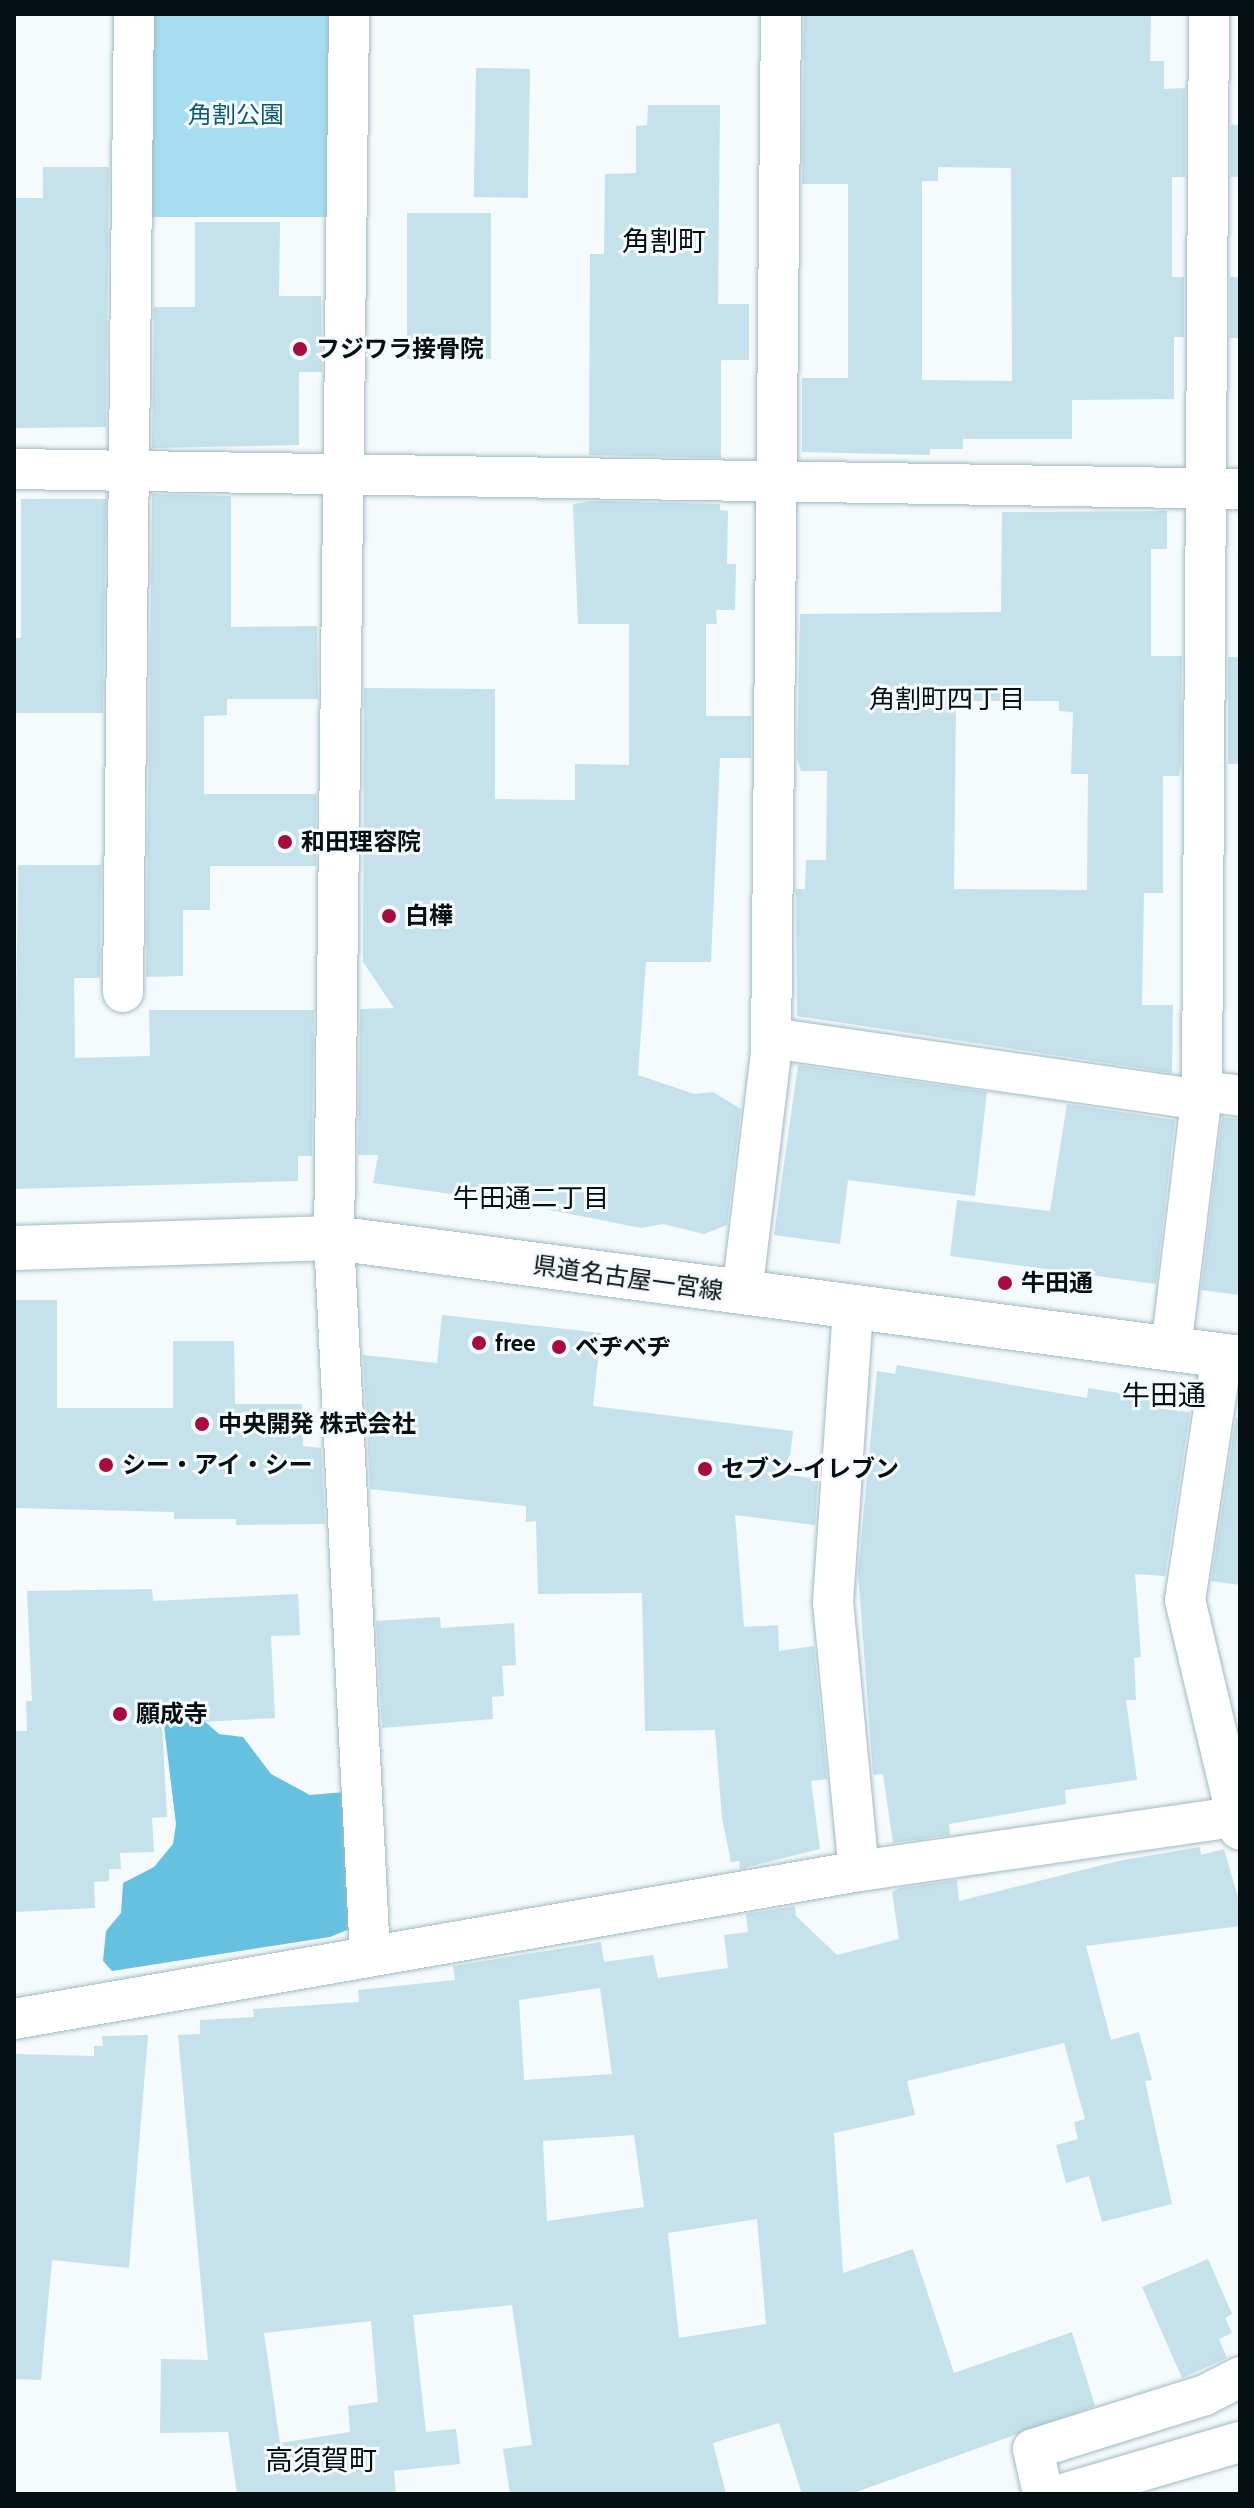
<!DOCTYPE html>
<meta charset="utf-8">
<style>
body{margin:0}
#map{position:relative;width:1254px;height:2508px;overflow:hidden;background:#f5fafc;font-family:Cabin,"Noto Sans JP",sans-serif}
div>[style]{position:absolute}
.green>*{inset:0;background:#a7ddf0;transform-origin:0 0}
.forest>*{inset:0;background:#66c1e0}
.building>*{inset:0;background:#c5e1eb;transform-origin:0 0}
.roads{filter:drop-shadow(0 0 2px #9fbac3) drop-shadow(0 0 2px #9fbac3)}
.minor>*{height:40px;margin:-20px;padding:0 20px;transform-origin:20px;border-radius:20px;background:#fff}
.secondary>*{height:44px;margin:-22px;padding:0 22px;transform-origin:22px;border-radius:22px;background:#fff}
.dots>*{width:22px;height:22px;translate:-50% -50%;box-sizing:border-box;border:4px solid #f5fafc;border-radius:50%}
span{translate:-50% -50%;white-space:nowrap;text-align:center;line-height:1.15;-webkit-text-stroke:6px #f5fafc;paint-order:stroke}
.park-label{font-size:24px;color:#0e5a6f}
.poi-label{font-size:24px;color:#060f12;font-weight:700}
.left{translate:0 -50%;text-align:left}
.street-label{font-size:24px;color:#060f12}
.neighbourhood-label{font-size:26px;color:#060f12}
.quarter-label{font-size:28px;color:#060f12}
.frame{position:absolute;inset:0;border:16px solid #060f12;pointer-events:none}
</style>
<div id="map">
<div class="green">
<div style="left:143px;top:14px;width:186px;height:203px"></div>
</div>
<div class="forest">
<div style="clip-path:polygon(186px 1705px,219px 1734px,243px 1737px,271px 1774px,310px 1795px,345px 1792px,352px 1928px,330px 1937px,112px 1971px,103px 1961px,106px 1931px,121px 1913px,123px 1883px,154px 1867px,173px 1844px,176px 1824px,164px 1726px,167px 1715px)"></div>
</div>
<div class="building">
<div style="clip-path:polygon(evenodd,804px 14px,1151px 14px,1150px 61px,1164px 61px,1164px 89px,1185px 88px,1185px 177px,1172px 177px,1172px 277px,1184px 277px,1184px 337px,1174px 337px,1174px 399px,1072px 400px,1072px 439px,963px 439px,963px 449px,930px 449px,930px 455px,802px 452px,802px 378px,848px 378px,848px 184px,802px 184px,804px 14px,938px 167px,1011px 168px,1012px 381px,922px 380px,922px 181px,938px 181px,938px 167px)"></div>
<div style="left:476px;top:68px;width:54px;height:129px;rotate:1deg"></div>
<div style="clip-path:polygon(648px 105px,720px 105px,718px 304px,749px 304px,749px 360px,721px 360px,721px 458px,589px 455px,590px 254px,604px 254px,605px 174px,636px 173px,636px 126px,647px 125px)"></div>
<div style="left:1231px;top:125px;width:9px;height:52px"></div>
<div style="clip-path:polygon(43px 167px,109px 167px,106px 427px,14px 428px,14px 198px,43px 198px)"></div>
<div style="left:407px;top:213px;width:84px;height:146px"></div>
<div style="clip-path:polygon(195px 222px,280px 222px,279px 296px,321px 296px,322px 372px,299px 372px,299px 445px,152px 448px,154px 307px,195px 307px)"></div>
<div style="left:1230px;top:277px;width:10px;height:61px"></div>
<div style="clip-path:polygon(152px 494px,231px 496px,231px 627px,317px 626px,318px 699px,227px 699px,227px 715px,204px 716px,204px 794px,316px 794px,316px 866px,210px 866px,210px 910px,183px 910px,183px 976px,146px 977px)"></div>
<div style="clip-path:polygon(21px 499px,106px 499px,103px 713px,14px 713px,14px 638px,21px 638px)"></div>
<div style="clip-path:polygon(590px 501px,720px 504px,720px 510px,728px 511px,727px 564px,736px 564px,735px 610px,716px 610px,717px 624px,706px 624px,706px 716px,751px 716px,751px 758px,720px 758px,711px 962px,646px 962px,638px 1075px,694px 1094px,713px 1092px,741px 1109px,727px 1225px,704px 1234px,663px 1224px,641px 1228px,515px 1203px,373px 1183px,378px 1155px,358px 1155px,360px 1009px,394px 1008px,363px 962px,364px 688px,495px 689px,495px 799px,575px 800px,575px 764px,629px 765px,629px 624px,578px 624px,573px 504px)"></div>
<div style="clip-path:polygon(evenodd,1167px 511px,1167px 549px,1151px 549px,1151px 656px,1182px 656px,1181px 764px,1179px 776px,1163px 776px,1163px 893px,1144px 893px,1142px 1005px,1173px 1005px,1172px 1073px,797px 1016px,796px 889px,805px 889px,806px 860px,826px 860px,827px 771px,801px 771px,797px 758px,800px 614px,1001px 612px,1002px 512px,1167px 511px,956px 701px,1059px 701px,1059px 711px,1073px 712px,1071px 774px,1088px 774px,1087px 890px,954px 889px,956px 701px)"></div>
<div style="left:1228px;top:657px;width:12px;height:107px"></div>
<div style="clip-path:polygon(18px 865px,101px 865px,100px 978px,74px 978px,75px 1058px,150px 1056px,149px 1010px,314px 1010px,312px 1156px,298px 1156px,298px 1181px,14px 1189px)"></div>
<div style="clip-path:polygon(798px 1065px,987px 1092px,975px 1196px,848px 1180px,840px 1244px,774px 1235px)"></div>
<div style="clip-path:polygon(1067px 1104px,1175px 1120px,1156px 1284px,950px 1256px,957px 1200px,1050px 1211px)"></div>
<div style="clip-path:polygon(1222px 1117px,1240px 1119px,1240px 1295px,1201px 1290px)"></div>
<div style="clip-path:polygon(14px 1300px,57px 1300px,57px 1408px,173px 1408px,173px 1341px,234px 1341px,235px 1404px,302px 1404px,303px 1446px,321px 1448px,325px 1524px,236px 1525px,236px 1519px,174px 1519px,174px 1512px,14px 1508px)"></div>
<div style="clip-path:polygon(442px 1315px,601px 1333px,593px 1406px,793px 1431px,788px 1475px,818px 1479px,815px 1525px,735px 1515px,744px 1627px,778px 1625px,779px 1651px,814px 1646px,827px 1779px,811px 1781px,820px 1849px,740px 1869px,739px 1861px,731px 1862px,722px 1818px,715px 1730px,645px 1731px,642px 1593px,538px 1594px,536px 1521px,526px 1522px,526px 1506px,370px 1489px,363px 1355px,437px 1363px)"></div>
<div style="clip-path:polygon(897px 1365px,1087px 1398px,1088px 1388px,1150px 1398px,1155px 1408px,1190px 1412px,1165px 1576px,1135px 1574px,1141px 1657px,1134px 1658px,1136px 1700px,1126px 1700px,1137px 1780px,1065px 1790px,1066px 1804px,949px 1824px,950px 1835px,893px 1843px,883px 1774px,873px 1775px,858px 1572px,877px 1371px,895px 1374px)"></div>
<div style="clip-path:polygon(1236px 1417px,1240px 1418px,1240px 1585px,1211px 1581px)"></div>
<div style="clip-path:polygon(152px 1589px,153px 1601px,298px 1594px,300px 1635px,271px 1636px,275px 1718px,162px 1724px,167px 1817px,152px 1818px,154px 1852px,120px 1853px,121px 1869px,109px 1869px,109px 1881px,94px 1882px,95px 1908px,14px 1912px,14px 1731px,27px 1731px,26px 1701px,32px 1701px,27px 1591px)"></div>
<div style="clip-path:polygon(440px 1617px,441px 1628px,514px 1623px,516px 1665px,502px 1666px,504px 1696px,492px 1697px,493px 1719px,382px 1728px,376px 1621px)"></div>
<div style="clip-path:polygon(evenodd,1200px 1847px,1201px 1855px,1224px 1849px,1240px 1904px,1240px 1926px,1086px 1946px,1111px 2040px,1139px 2032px,1152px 2080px,1145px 2081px,1172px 2204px,1102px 2222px,1089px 2176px,1066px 2183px,1056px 2145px,1078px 2139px,1074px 2122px,1085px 2119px,1064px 2043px,907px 2081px,915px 2115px,834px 2133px,843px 2273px,913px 2249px,954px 2373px,1072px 2332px,1095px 2406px,851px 2494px,802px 2494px,779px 2423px,713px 2443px,726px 2494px,510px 2494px,503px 2449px,532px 2445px,512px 2305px,413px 2315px,426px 2432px,456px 2429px,460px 2464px,394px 2471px,396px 2494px,237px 2494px,228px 2432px,160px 2433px,161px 2359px,208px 2360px,178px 2035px,200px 2034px,200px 2020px,254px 2017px,253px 2009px,359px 2002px,358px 1990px,455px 1980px,453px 1966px,601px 1942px,604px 1962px,653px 1955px,658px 1978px,728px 1968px,724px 1935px,748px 1932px,746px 1914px,795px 1906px,796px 1916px,837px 1955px,899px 1939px,892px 1892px,900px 1888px,957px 1880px,959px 1901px,1118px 1861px,1200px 1847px,600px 1988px,612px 2074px,524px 2080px,519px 2000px,600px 1988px,1200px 1847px,634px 2135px,644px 2207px,547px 2221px,543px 2141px,634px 2135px,1200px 1847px,757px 2219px,766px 2324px,679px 2338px,668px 2233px,757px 2219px,1200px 1847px,371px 2321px,378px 2402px,348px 2406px,350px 2432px,280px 2443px,264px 2333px,371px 2321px)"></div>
<div style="clip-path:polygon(148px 2035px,129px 2268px,52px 2260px,41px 2380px,14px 2379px,14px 2054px,94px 2056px,94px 2046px,103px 2046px,102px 2036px)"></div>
<div style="clip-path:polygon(1208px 2259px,1232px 2314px,1225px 2318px,1232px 2333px,1219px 2339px,1227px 2358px,1182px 2378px,1142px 2287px)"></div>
</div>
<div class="roads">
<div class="minor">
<div style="left:349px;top:14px;width:1224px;rotate:90.7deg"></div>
<div style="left:334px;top:1238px;width:719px;rotate:87.13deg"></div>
<div style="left:14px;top:469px;width:1226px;rotate:0.93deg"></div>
<div style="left:123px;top:992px;width:978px;rotate:-89.36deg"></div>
<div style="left:771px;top:1038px;width:433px;rotate:8.2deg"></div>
<div style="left:1202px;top:1091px;width:38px;rotate:7deg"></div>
<div style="left:742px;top:1293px;width:243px;rotate:-83.1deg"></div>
<div style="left:771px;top:1052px;width:1038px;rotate:-89.45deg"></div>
<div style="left:853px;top:1309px;width:294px;rotate:93.9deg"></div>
<div style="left:833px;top:1602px;width:270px;rotate:84.5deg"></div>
<div style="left:1171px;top:1349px;width:260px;rotate:-83.1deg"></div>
<div style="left:1202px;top:1091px;width:1077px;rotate:-89.63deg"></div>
<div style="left:1222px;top:1356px;width:247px;rotate:98.6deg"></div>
<div style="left:1185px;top:1600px;width:236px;rotate:76.6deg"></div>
<div style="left:14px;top:2019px;width:858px;rotate:-9.93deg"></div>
<div style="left:859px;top:1871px;width:385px;rotate:-8.2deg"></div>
<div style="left:1043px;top:2494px;width:46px;rotate:-102.5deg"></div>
<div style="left:1033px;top:2449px;width:180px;rotate:-17.4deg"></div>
<div style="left:1205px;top:2395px;width:39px;rotate:-27deg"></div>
<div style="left:1063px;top:2494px;width:184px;rotate:-16.4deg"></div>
</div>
<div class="secondary">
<div style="left:14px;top:1248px;width:320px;rotate:-1.8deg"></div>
<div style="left:334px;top:1238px;width:914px;rotate:7.54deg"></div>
</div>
</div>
<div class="dots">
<div style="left:300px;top:349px;background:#a60c3e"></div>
<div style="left:285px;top:842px;background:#a60c3e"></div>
<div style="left:389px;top:916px;background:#a60c3e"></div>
<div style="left:1005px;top:1283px;background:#a60c3e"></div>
<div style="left:479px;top:1343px;background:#a60c3e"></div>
<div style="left:559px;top:1347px;background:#a60c3e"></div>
<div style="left:202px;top:1424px;background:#a60c3e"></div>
<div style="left:106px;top:1465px;background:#a60c3e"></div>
<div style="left:705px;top:1469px;background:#a60c3e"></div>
<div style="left:120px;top:1714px;background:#a60c3e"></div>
</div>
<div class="park-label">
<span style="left:236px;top:115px">角割公園</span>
</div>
<div class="poi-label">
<span class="left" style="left:316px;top:349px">フジワラ接骨院</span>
<span class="left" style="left:301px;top:842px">和田理容院</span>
<span class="left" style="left:405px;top:916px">白樺</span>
<span class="left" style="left:1021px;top:1283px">牛田通</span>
<span class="left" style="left:495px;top:1343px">free</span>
<span class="left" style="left:575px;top:1347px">ベヂベヂ</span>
<span class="left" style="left:218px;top:1424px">中央開発 株式会社</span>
<span class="left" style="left:122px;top:1465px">シー・アイ・シー</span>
<span class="left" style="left:721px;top:1469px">セブン-イレブン</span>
<span class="left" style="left:136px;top:1714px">願成寺</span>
</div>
<div class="street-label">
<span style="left:628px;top:1278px;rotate:8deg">県道名古屋一宮線</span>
</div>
<div class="neighbourhood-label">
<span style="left:947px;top:700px">角割町四丁目</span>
<span style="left:531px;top:1199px">牛田通二丁目</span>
</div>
<div class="quarter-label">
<span style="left:664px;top:241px">角割町</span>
<span style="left:1164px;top:1395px">牛田通</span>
<span style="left:321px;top:2460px">高須賀町</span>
</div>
<div class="frame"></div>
</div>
